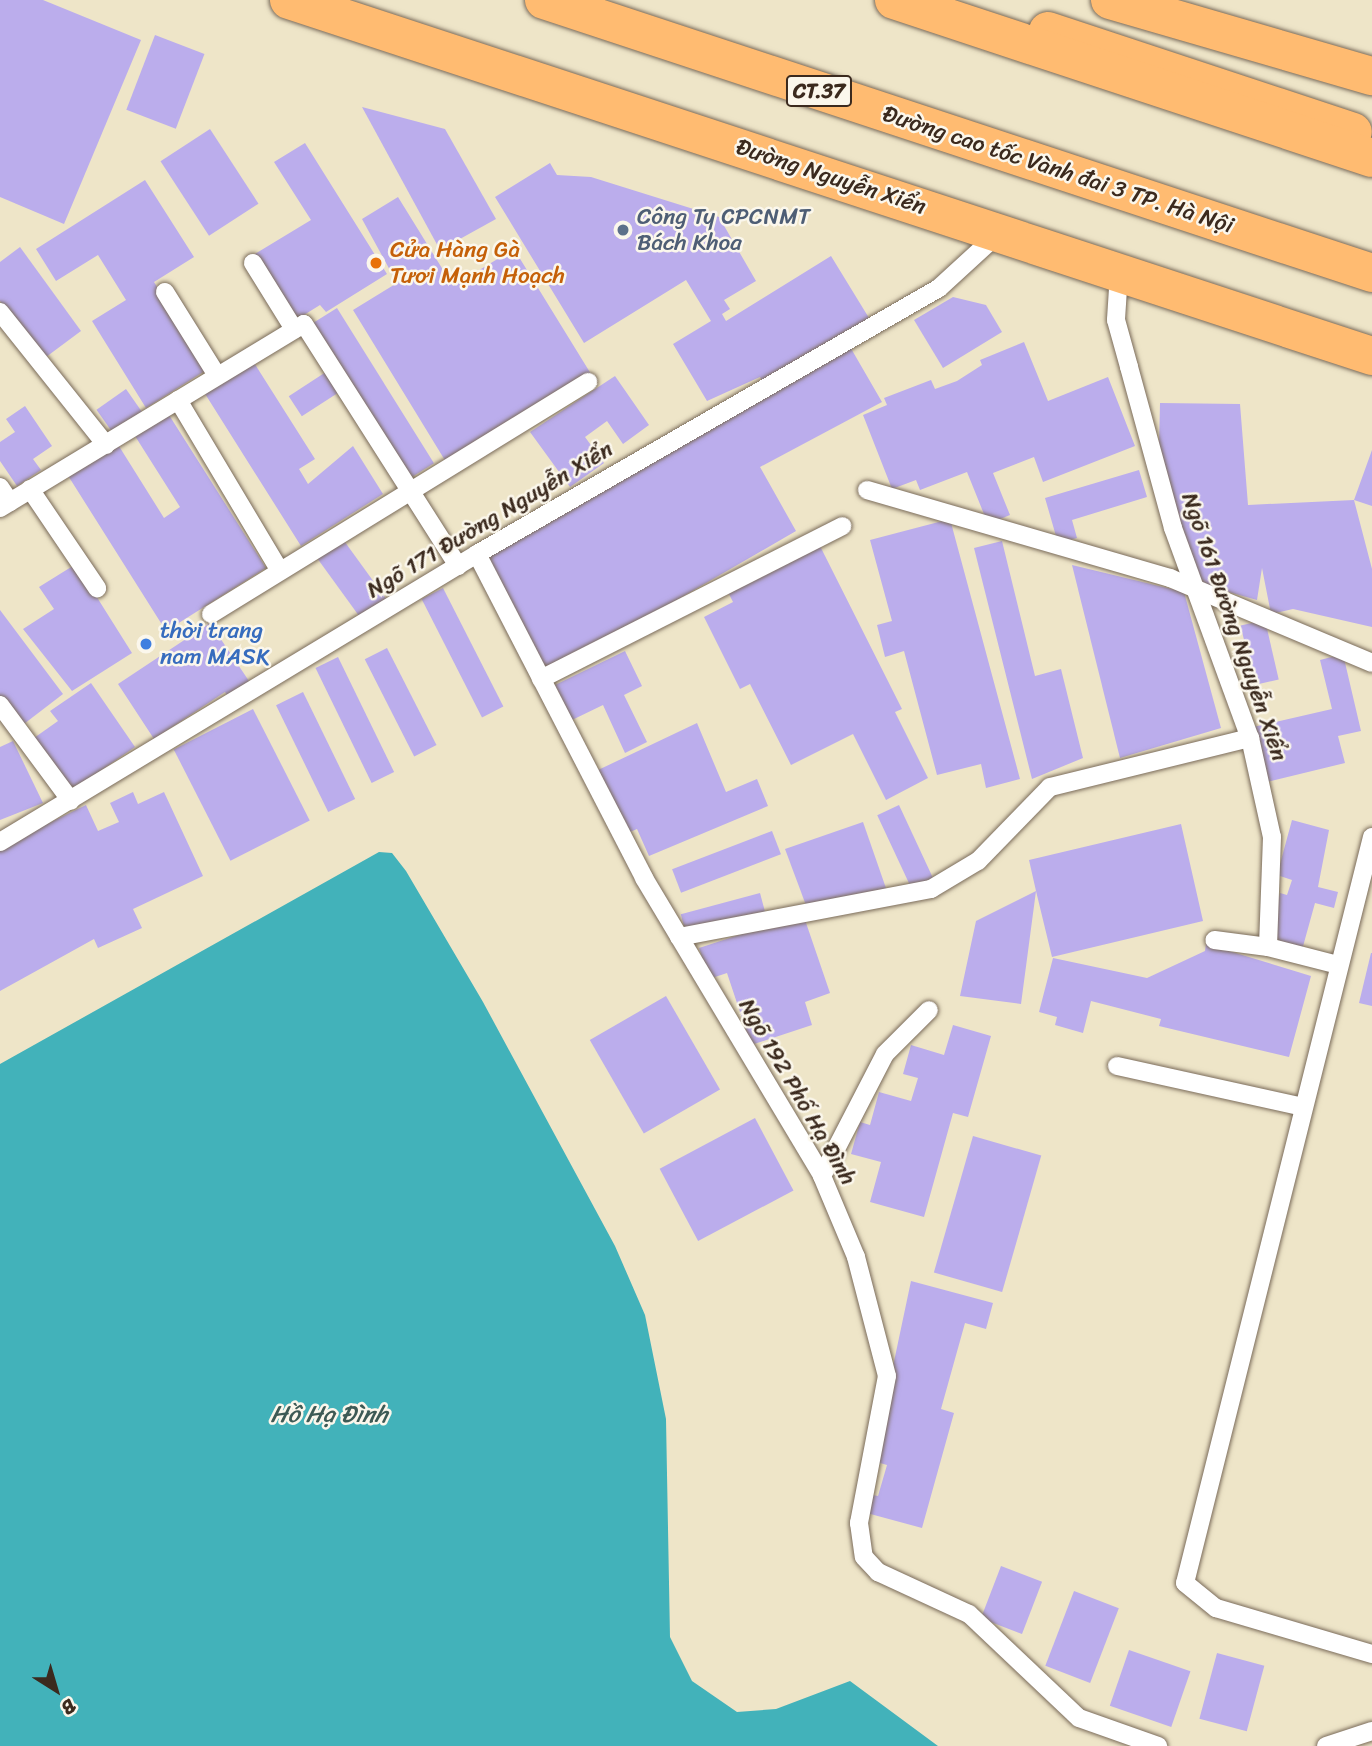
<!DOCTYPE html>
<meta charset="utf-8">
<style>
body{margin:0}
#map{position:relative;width:1372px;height:1746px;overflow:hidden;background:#eee5c8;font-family:Sriracha,sans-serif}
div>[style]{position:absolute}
.water>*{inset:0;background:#42b2ba}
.building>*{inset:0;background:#bbadec;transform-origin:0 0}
.roads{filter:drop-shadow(0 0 2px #7a6b5a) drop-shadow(0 0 2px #7a6b5a)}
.lane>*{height:18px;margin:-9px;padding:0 9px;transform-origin:9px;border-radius:9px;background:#fff}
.primary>*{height:38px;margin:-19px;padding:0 19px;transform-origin:19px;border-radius:19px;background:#ffbb71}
.highway>*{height:38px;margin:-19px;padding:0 19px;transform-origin:19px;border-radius:19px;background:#ffbb71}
.dots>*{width:19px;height:19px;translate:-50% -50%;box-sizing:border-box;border:4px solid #fbf7ec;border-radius:50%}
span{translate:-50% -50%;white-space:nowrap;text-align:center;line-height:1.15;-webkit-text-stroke:5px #fbf7ec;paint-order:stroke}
.shield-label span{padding:2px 5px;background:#fbf7ec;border:2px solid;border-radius:5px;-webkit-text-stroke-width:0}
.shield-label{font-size:21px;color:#3b2a1e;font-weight:700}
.street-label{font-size:23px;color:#3b2a1e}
.service-label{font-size:23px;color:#4e5e75}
.left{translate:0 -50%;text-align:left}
.food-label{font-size:23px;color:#c56008}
.shop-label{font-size:23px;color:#366cbe}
.water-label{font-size:24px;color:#3d5a55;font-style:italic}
.north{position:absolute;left:21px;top:1655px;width:70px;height:70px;-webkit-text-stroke:5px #fbf7ec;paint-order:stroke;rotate:143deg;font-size:19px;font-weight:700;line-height:28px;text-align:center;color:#3b2a1e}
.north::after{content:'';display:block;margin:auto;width:24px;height:32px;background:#3b2a1e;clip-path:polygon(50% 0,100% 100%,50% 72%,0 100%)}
</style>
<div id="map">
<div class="water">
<div style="clip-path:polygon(379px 852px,392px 853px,406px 871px,483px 1002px,615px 1246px,645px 1315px,666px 1419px,670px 1637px,692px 1681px,737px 1712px,776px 1709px,850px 1681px,938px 1746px,0 1746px,0 1064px)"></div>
</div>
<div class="building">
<div style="clip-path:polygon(0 0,43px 0,141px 40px,64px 224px,0 197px)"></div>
<div style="left:155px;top:35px;width:53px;height:80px;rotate:21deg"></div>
<div style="clip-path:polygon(362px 107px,445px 129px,496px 219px,440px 250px)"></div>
<div style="left:210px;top:129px;width:89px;height:59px;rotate:57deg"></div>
<div style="clip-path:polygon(305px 143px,387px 274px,326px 312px,320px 305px,291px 323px,250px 257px,311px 220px,274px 162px)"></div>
<div style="clip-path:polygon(550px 163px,557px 175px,591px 177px,719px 217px,756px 281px,724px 300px,730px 309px,722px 314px,726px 321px,831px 256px,869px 318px,763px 382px,760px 377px,707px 401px,673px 344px,711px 321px,686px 280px,584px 343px,495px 197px)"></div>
<div style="clip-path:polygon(145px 180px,194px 257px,154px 282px,208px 369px,146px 408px,92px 321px,126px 300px,98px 255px,56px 281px,36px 249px)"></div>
<div style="clip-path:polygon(398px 197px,453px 286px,514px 249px,591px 374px,446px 462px,353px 310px,397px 283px,362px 219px)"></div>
<div style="clip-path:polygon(20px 247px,81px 331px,42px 360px,0 301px,0 262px)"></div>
<div style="clip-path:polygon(953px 297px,986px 305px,1002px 332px,943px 368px,914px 320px)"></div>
<div style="left:337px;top:308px;width:183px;height:33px;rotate:58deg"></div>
<div style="clip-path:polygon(1024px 342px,1048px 401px,1108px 377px,1135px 446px,1043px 482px,1034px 457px,993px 473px,1010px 515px,988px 524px,967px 472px,920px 490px,916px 480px,892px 489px,863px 415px,887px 405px,884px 398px,931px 380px,935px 389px,957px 381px,982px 365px,980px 360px)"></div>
<div style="clip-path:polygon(849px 345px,882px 402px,760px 467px,796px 531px,549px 674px,481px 556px)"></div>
<div style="clip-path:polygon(251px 358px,315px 459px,299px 469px,308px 484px,353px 446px,383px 494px,301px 546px,202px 389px)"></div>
<div style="left:329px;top:370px;width:24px;height:48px;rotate:57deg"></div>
<div style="clip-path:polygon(615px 376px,649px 425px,623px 444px,607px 421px,585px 437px,604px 463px,570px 487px,530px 432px)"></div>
<div style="left:126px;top:389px;width:35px;height:36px;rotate:55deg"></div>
<div style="clip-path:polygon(1160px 403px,1240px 404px,1248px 505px,1354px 500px,1372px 450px,1372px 506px,1354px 500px,1372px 569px,1372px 627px,1293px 609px,1271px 614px,1262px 568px,1257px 600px,1196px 583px,1159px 447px)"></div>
<div style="clip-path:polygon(25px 406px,52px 446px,33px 459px,41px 470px,17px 486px,0 461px,0 442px,15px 432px,6px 419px)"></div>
<div style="clip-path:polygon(169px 415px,266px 568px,166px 631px,67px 474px,117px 443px,164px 518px,180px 507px,135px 436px)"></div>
<div style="clip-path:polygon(1139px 470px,1147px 497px,1072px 520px,1077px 538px,1058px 543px,1045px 498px)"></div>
<div style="clip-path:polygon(950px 519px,1020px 779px,986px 788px,981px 764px,937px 775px,904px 651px,885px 657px,877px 625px,892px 621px,870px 540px)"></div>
<div style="left:342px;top:538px;width:79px;height:32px;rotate:54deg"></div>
<div style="clip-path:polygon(1002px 541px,1035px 676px,1061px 669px,1083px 758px,1032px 779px,974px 548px)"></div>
<div style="clip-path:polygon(820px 546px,902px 709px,895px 712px,928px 778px,886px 800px,853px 734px,791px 765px,750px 684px,740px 689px,704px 617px,733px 602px,728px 592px)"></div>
<div style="clip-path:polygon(76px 564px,132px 653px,72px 691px,23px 629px,54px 609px,39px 587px)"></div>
<div style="clip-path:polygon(1072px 565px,1184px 592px,1221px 728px,1120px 758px)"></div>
<div style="left:443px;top:588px;width:133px;height:24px;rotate:63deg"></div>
<div style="clip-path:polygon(0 610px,63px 694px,20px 727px,0 701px)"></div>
<div style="left:1265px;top:620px;width:61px;height:25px;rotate:77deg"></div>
<div style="clip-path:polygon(210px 623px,253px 687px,231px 701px,225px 692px,154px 739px,118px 684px)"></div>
<div style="left:387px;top:648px;width:109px;height:25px;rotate:63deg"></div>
<div style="clip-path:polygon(625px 651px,642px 686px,624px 695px,647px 742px,625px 753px,603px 705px,572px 720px,555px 685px)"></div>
<div style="clip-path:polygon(1343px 654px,1361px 731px,1338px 736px,1345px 763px,1267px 782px,1253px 727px,1332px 709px,1320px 660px)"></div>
<div style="left:338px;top:657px;width:128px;height:25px;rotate:64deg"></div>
<div style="clip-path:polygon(91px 683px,135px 747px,71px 791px,34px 738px,58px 721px,50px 711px)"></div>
<div style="left:303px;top:692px;width:119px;height:30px;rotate:64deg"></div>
<div style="left:253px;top:709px;width:125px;height:89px;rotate:63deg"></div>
<div style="clip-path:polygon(697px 723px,726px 792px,757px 779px,768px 806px,649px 856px,637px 829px,623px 835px,596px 771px)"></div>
<div style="clip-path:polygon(13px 741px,43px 803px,0 820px,0 747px)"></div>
<div style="clip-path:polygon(133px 792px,138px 804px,164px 792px,203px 876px,133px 909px,142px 928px,98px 948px,94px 939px,0 991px,0 847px,86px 805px,98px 831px,119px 822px,110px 803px)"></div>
<div style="left:899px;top:805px;width:84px;height:24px;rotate:65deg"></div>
<div style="clip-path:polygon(1292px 820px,1329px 830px,1318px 887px,1338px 892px,1334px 908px,1315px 903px,1302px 950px,1271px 941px,1280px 893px,1287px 895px,1292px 880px,1277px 875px)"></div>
<div style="clip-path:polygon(863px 822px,888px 894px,807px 908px,785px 849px)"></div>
<div style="clip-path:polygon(1181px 824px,1203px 921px,1052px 957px,1036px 891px,1021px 1004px,960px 996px,976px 921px,1036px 891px,1029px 860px)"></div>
<div style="left:772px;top:831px;width:25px;height:107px;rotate:69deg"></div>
<div style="left:760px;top:893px;width:20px;height:82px;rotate:75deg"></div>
<div style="clip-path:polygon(803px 914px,830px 993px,805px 1002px,812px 1025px,751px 1045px,727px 973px,709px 979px,699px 948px)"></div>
<div style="clip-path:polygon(1206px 944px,1311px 976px,1289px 1057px,1159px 1026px,1161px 1019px,1091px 1001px,1083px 1033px,1055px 1025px,1057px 1017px,1039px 1012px,1053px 958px,1147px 978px,1205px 951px)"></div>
<div style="clip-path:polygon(1371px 953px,1372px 953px,1372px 1006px,1359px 1003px)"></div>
<div style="left:666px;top:996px;width:108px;height:88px;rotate:60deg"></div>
<div style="clip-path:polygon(953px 1025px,991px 1036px,968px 1117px,953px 1113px,924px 1217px,870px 1202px,881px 1162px,851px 1154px,860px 1122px,870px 1125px,879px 1092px,911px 1101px,918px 1078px,903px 1074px,911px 1045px,944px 1055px)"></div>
<div style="left:755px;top:1118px;width:82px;height:108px;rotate:62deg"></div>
<div style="left:973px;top:1136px;width:71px;height:142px;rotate:16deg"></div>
<div style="clip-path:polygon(911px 1281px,993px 1303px,986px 1329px,965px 1323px,941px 1409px,954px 1413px,922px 1528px,863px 1512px,868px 1494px,878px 1496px,887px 1465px,873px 1461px)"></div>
<div style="left:1001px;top:1566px;width:44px;height:56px;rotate:21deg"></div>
<div style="left:1074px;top:1591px;width:48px;height:80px;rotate:21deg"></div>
<div style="left:1129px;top:1650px;width:65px;height:59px;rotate:19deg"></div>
<div style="left:1217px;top:1653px;width:49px;height:68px;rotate:15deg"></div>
</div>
<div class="roads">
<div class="lane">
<div style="left:253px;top:263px;width:78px;rotate:58.2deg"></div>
<div style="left:1119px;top:273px;width:47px;rotate:93.7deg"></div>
<div style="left:1116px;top:320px;width:49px;rotate:74.5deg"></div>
<div style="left:1129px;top:367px;width:167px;rotate:74.7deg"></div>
<div style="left:1173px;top:528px;width:224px;rotate:69.9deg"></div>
<div style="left:1250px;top:738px;width:101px;rotate:77.5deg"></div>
<div style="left:1272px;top:837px;width:110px;rotate:92.1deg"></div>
<div style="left:1268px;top:947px;width:54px;rotate:-172.6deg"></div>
<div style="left:165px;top:292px;width:97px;rotate:58.1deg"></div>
<div style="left:0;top:312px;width:170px;rotate:51.4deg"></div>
<div style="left:178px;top:400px;width:199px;rotate:59.2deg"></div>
<div style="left:0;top:487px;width:18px;rotate:56deg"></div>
<div style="left:30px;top:489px;width:120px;rotate:55.9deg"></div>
<div style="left:867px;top:490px;width:316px;rotate:16.2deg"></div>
<div style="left:1170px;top:578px;width:219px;rotate:22.8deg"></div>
<div style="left:0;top:508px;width:355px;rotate:-31.2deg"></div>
<div style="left:304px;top:324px;width:287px;rotate:57.5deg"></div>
<div style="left:477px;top:554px;width:365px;rotate:62.7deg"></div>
<div style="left:644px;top:878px;width:347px;rotate:59.1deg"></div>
<div style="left:822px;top:1176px;width:88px;rotate:67.2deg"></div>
<div style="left:856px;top:1257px;width:123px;rotate:75.4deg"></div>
<div style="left:887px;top:1376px;width:150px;rotate:100.8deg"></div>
<div style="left:859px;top:1523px;width:34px;rotate:82deg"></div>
<div style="left:864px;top:1557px;width:21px;rotate:47deg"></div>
<div style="left:878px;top:1572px;width:100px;rotate:24.8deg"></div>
<div style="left:969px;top:1614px;width:151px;rotate:43.4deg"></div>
<div style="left:1079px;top:1718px;width:84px;rotate:19.5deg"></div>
<div style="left:211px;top:614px;width:443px;rotate:-31.6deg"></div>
<div style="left:541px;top:679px;width:338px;rotate:-26.9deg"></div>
<div style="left:0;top:705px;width:119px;rotate:53.5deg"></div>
<div style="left:1372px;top:837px;width:769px;rotate:104.07deg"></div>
<div style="left:1185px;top:1583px;width:40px;rotate:39deg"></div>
<div style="left:1216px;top:1608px;width:163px;rotate:16.4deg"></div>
<div style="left:0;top:842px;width:557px;rotate:-31.12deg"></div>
<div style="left:477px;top:554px;width:533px;rotate:-29.93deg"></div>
<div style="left:939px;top:288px;width:81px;rotate:-42.5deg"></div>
<div style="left:679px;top:937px;width:257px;rotate:-10.8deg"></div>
<div style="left:931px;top:889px;width:55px;rotate:-30.8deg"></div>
<div style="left:978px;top:861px;width:103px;rotate:-45.8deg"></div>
<div style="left:1050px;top:787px;width:206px;rotate:-13.8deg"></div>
<div style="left:1268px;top:947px;width:72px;rotate:14.4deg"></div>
<div style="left:1117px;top:1066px;width:190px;rotate:12.4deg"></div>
<div style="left:822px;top:1176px;width:137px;rotate:-62.7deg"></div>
<div style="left:885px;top:1054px;width:62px;rotate:-45deg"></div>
<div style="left:1326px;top:1746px;width:48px;rotate:-18.1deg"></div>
</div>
<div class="primary">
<div style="left:289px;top:0;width:1140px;rotate:18.2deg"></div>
<div style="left:1110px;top:0;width:273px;rotate:16.2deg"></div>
<div style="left:1048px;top:31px;width:321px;rotate:18.3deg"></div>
</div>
<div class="highway">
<div style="left:544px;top:0;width:872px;rotate:18.25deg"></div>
<div style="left:894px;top:0;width:503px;rotate:18.29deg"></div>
</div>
</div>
<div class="dots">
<div style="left:623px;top:230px;background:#5c6f8a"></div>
<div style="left:376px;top:263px;background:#e8710a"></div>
<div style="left:146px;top:644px;background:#3f7fe0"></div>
</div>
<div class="shield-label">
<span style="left:819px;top:91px">CT.37</span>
</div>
<div class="street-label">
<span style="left:1058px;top:170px;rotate:18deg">Đường cao tốc Vành đai 3 TP. Hà Nội</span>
<span style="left:831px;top:177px;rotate:18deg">Đường Nguyễn Xiển</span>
<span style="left:490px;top:520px;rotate:-31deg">Ngõ 171 Đường Nguyễn Xiển</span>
<span style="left:1234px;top:627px;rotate:71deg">Ngõ 161 Đường Nguyễn Xiển</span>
<span style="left:797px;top:1092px;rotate:60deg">Ngõ 192 Phố Hạ Đình</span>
</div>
<div class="service-label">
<span class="left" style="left:637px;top:230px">Công Ty CPCNMT<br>Bách Khoa</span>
</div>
<div class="food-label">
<span class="left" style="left:390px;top:263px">Cửa Hàng Gà<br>Tươi Mạnh Hoạch</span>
</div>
<div class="shop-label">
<span class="left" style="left:160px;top:644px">thời trang<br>nam MASK</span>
</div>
<div class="water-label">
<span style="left:329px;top:1415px">Hồ Hạ Đình</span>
</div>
<div class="north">B</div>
</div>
